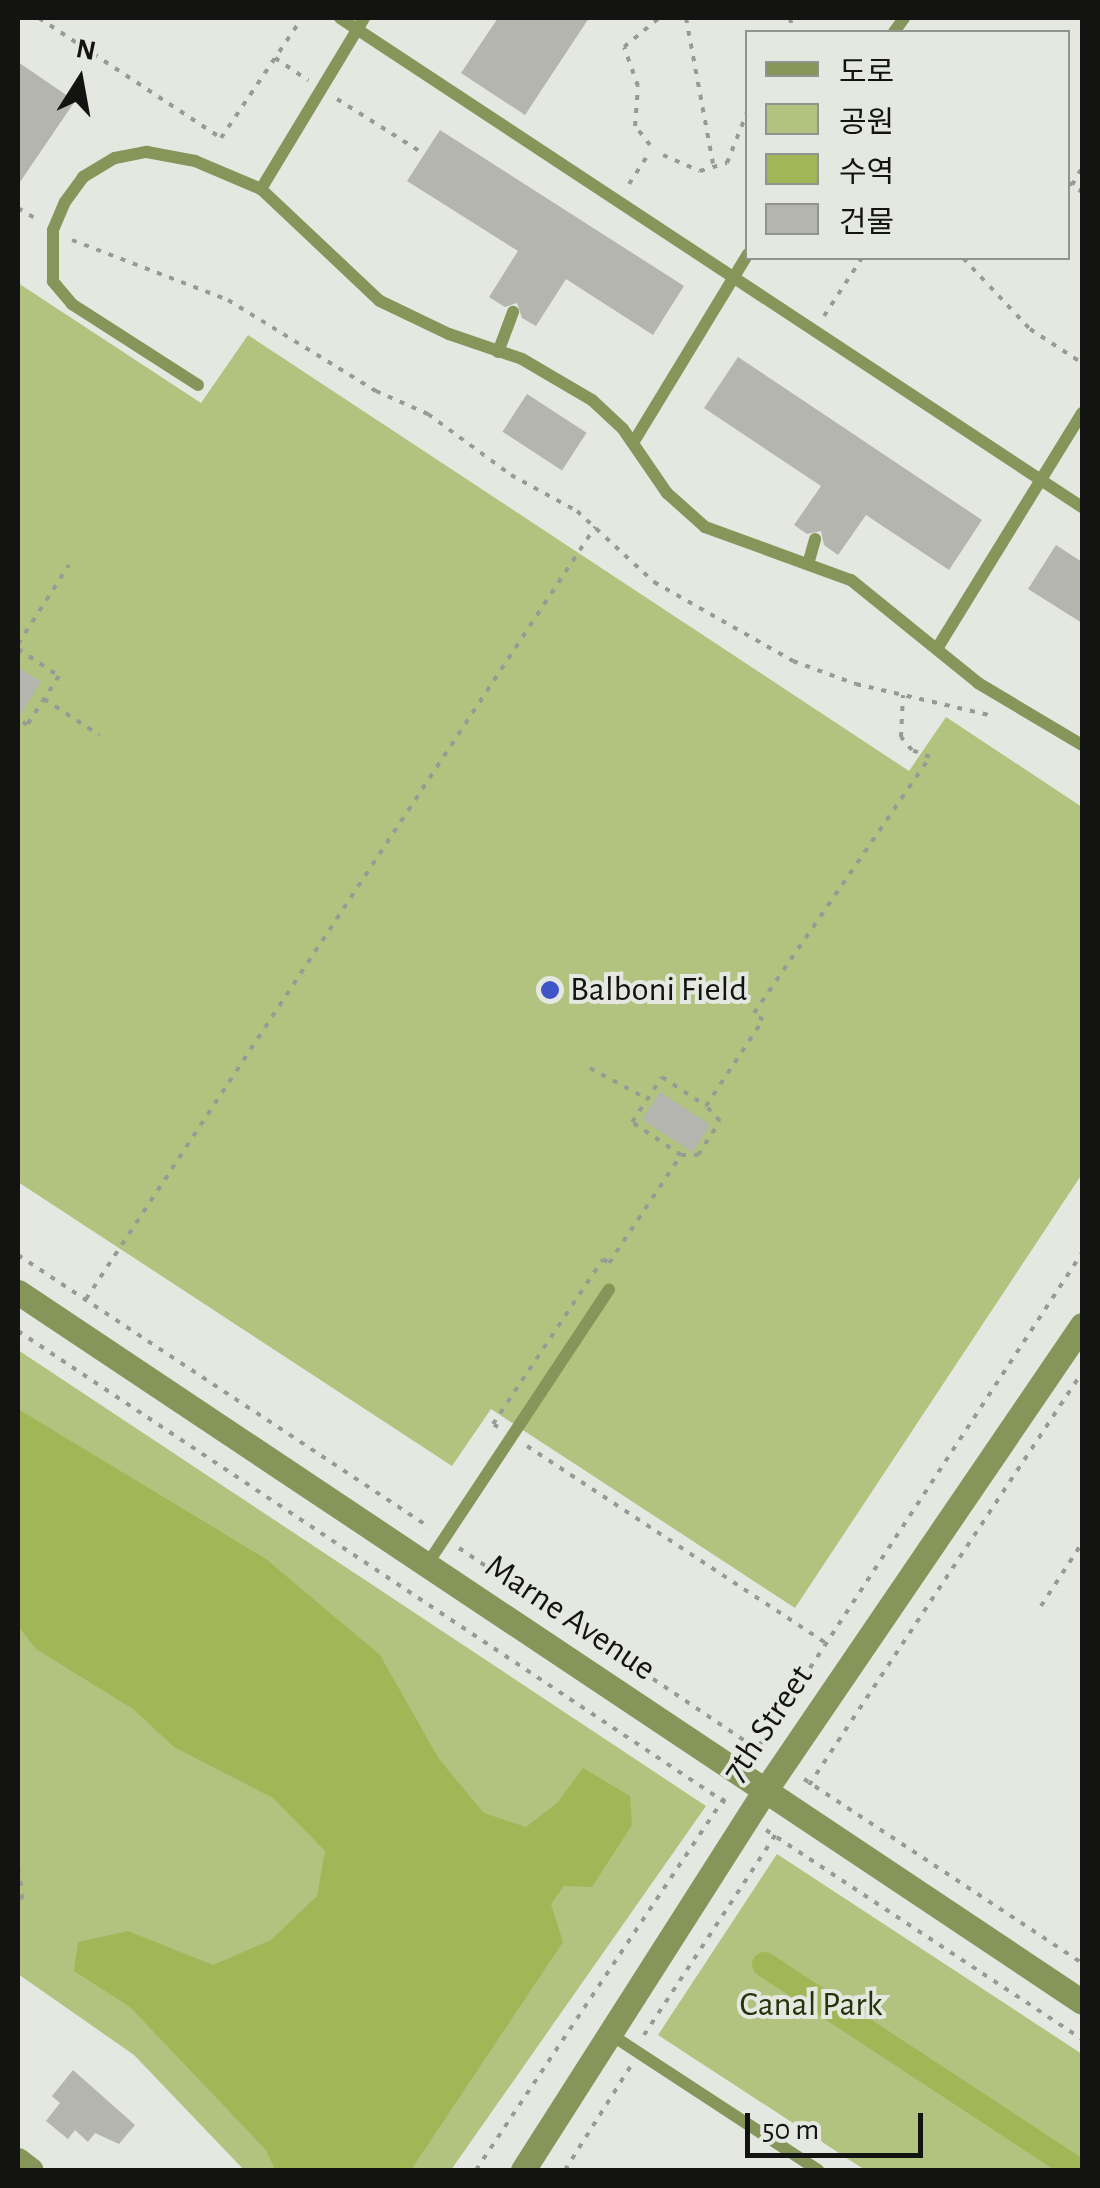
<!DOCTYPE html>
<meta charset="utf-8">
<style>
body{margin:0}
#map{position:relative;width:1100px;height:2188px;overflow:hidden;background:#e5e8e1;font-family:"Alegreya Sans","Noto Sans KR",sans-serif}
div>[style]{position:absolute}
.green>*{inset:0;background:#b1c37e}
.water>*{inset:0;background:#a1b757}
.canal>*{height:25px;margin:-12.5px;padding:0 12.5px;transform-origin:12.5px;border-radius:12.5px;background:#a1b757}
.building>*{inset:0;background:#b3b5ae;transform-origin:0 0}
.path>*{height:4px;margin-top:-2px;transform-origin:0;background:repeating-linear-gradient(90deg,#989b95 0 5px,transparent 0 13px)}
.service>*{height:12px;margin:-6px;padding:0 6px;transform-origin:6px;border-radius:6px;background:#86955a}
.minor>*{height:25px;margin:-12.5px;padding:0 12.5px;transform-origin:12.5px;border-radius:12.5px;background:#86955a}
.tertiary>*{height:25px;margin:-12.5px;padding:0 12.5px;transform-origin:12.5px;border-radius:12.5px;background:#86955a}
.dots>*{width:28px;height:28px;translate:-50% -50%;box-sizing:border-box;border:5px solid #e5e8e1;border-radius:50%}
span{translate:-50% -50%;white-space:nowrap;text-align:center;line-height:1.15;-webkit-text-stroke:8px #e5e8e1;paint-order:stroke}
.poi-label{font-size:35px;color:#131412}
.left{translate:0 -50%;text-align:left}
.street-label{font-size:35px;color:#131412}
.park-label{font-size:35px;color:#293208}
.frame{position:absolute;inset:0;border:20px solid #131412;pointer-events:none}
.legend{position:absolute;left:745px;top:30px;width:325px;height:230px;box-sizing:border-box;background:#e5e8e1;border:2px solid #91938e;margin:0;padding:12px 18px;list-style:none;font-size:30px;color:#131412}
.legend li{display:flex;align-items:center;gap:20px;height:50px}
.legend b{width:50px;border:2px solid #91938e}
.north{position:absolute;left:30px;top:30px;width:100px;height:100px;-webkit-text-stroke:8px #e5e8e1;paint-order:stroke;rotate:11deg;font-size:28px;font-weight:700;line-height:40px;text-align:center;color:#131412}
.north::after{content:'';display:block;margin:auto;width:35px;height:45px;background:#131412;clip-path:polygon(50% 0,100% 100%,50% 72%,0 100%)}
.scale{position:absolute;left:745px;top:2113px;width:178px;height:45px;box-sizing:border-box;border:5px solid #131412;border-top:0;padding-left:12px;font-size:30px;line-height:35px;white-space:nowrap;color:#131412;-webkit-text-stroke:8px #e5e8e1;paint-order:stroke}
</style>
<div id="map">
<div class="green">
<div style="clip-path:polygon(18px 283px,201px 403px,248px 335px,909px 771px,946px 717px,1082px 807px,1082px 1174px,795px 1608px,491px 1409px,452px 1466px,18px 1182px)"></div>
<div style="clip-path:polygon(18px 1350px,706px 1806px,451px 2170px,244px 2170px,134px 2055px,18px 1974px)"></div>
<div style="clip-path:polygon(777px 1854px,1082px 2054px,1082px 2170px,865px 2170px,658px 2035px)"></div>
</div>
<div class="water">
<div style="clip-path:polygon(18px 1409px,266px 1559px,380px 1655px,439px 1759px,484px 1813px,526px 1827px,557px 1803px,583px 1768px,630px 1796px,632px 1825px,592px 1887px,564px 1886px,551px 1904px,563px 1942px,411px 2170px,275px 2170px,266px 2150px,130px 2007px,74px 1971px,78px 1942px,128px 1931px,213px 1965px,271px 1940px,317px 1896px,325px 1851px,273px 1798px,174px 1747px,133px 1709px,36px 1649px,18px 1626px)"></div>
</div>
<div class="canal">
<div style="left:764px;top:1964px;width:376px;rotate:33.3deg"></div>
</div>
<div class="building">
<div style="clip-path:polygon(498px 18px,589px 18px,525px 115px,461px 73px)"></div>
<div style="clip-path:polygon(18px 62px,75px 101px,18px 185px)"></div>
<div style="clip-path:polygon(440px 130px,684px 286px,653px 335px,566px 279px,536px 326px,522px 318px,517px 303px,505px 307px,489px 297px,518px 251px,407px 181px)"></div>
<div style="clip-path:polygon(738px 357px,982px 520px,949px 570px,866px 515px,838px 555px,824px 545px,821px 531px,807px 534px,794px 525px,821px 486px,704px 408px)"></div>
<div style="left:527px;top:394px;width:71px;height:45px;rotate:33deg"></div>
<div style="clip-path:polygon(1056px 545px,1082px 562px,1082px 623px,1028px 589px)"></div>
<div style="clip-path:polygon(18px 667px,41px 682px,18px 718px)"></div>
<div style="left:660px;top:1092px;width:60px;height:33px;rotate:33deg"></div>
<div style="clip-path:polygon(73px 2070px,135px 2125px,119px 2144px,95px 2133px,88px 2142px,75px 2130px,68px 2139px,46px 2121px,60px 2103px,52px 2096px)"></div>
</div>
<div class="path">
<div style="left:39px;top:18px;width:218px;rotate:33.4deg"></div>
<div style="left:221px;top:138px;width:145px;rotate:-56deg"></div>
<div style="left:686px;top:18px;width:154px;rotate:79.5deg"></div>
<div style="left:790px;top:18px;width:14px;rotate:78deg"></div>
<div style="left:275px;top:58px;width:40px;rotate:34deg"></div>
<div style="left:337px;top:99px;width:103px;rotate:32.3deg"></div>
<div style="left:650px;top:145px;width:24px;rotate:-128deg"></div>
<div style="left:635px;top:126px;width:40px;rotate:-85.7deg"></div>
<div style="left:638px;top:86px;width:41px;rotate:-109.7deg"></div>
<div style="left:624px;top:47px;width:45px;rotate:-39.6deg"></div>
<div style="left:663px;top:155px;width:40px;rotate:23.4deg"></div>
<div style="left:700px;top:171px;width:28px;rotate:-17deg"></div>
<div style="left:727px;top:163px;width:57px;rotate:-68.4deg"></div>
<div style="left:1068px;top:182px;width:17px;rotate:36deg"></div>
<div style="left:629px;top:184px;width:33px;rotate:-57deg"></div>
<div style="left:1072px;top:185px;width:20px;rotate:-60deg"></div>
<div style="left:18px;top:208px;width:23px;rotate:31deg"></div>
<div style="left:72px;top:240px;width:167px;rotate:21deg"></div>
<div style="left:228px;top:300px;width:174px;rotate:31.6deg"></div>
<div style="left:376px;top:391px;width:57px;rotate:23.9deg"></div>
<div style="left:428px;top:414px;width:103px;rotate:36.3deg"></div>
<div style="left:511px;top:475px;width:75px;rotate:28.6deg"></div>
<div style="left:577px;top:511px;width:105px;rotate:42.7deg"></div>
<div style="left:654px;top:582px;width:160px;rotate:29.6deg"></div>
<div style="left:793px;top:661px;width:67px;rotate:20.1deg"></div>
<div style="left:856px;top:684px;width:142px;rotate:13.1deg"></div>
<div style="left:963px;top:258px;width:98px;rotate:46.7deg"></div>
<div style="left:1030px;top:329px;width:62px;rotate:33.2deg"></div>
<div style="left:824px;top:316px;width:69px;rotate:-56.8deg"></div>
<div style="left:18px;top:644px;width:94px;rotate:-57.2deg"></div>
<div style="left:18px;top:649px;width:49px;rotate:33.4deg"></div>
<div style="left:59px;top:676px;width:59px;rotate:123.1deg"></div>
<div style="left:27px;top:725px;width:11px;rotate:-142deg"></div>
<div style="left:44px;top:699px;width:66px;rotate:33.2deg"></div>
<div style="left:590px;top:1068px;width:65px;rotate:28.5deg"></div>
<div style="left:681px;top:1155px;width:17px"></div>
<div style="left:698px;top:1155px;width:40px;rotate:-57.1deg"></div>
<div style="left:720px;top:1121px;width:21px;rotate:-133deg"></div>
<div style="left:18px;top:1255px;width:494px;rotate:33.5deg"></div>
<div style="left:86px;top:1299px;width:925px;rotate:-56.6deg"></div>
<div style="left:18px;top:1331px;width:855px;rotate:33.69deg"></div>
<div style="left:498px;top:1427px;width:6px;rotate:-149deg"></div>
<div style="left:493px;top:1424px;width:198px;rotate:-56.3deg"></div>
<div style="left:603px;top:1259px;width:7px;rotate:34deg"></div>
<div style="left:609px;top:1263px;width:130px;rotate:-56.3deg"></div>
<div style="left:681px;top:1155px;width:59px;rotate:-146deg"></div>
<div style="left:632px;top:1122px;width:54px;rotate:-56.3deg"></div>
<div style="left:662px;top:1077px;width:53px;rotate:33.4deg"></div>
<div style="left:706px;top:1106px;width:103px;rotate:-56.5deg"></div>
<div style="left:763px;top:1020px;width:11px;rotate:-142deg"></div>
<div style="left:754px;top:1013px;width:311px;rotate:-55.5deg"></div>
<div style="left:930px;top:757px;width:19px;rotate:-159deg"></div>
<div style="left:912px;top:750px;width:17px;rotate:-130deg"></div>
<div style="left:901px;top:737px;width:42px;rotate:-87.3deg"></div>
<div style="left:527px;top:1446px;width:359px;rotate:33.4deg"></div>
<div style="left:459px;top:1548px;width:365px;rotate:34deg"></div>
<div style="left:1041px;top:1606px;width:75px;rotate:-56.9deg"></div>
<div style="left:753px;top:1755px;width:600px;rotate:-56.76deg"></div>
<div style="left:804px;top:1779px;width:333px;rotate:33.5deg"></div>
<div style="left:809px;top:1785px;width:495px;rotate:-56.5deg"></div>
<div style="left:766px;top:1830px;width:379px;rotate:33.5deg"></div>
<div style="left:18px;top:1868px;width:27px;rotate:80deg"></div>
<div style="left:23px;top:1895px;width:10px;rotate:119deg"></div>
<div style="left:644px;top:2035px;width:240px;rotate:-56.7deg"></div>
<div style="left:476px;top:2170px;width:454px;rotate:-56.3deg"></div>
<div style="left:565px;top:2170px;width:122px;rotate:-57.7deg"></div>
</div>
<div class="service">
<div style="left:340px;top:18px;width:889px;rotate:33.39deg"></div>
<div style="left:894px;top:32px;width:17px;rotate:-54deg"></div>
<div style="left:261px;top:189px;width:200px;rotate:-58.9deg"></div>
<div style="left:498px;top:352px;width:43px;rotate:-69.4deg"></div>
<div style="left:198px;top:385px;width:150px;rotate:-147.3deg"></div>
<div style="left:72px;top:304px;width:30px;rotate:-130deg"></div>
<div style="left:53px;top:281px;width:51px;rotate:-90deg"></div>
<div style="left:53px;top:230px;width:30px;rotate:-67deg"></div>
<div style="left:65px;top:202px;width:31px;rotate:-54deg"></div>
<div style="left:83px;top:177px;width:37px;rotate:-31deg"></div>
<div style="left:115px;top:158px;width:33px;rotate:-11deg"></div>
<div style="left:147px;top:152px;width:49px;rotate:10.6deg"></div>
<div style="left:195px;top:161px;width:72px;rotate:23deg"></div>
<div style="left:261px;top:189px;width:163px;rotate:43.3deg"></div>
<div style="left:380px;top:301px;width:76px;rotate:25.6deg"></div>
<div style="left:449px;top:334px;width:77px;rotate:18.9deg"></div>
<div style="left:522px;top:359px;width:81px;rotate:30.4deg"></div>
<div style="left:592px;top:400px;width:42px;rotate:43.1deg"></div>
<div style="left:623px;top:429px;width:78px;rotate:55.5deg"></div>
<div style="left:667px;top:493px;width:51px;rotate:41.8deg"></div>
<div style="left:705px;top:527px;width:155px;rotate:20deg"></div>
<div style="left:851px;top:580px;width:164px;rotate:39deg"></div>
<div style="left:978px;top:683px;width:121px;rotate:30.8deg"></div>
<div style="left:633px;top:443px;width:221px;rotate:-58.7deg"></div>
<div style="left:808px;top:564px;width:26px;rotate:-74deg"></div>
<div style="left:938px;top:647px;width:275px;rotate:-58.4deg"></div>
<div style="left:428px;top:1563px;width:328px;rotate:-56.5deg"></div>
<div style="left:610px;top:2034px;width:249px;rotate:33.2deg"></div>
</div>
<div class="minor">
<div style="left:18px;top:2160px;width:16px;rotate:38deg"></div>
</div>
<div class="tertiary">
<div style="left:18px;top:1292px;width:1279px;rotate:33.71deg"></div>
<div style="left:523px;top:2170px;width:448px;rotate:-57.5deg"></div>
<div style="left:764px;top:1792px;width:565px;rotate:-55.75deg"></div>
</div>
<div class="dots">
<div style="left:550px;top:990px;background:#3f54c7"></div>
</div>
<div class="poi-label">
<span class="left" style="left:570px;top:990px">Balboni Field</span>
</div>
<div class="street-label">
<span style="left:570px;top:1618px;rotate:34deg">Marne Avenue</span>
<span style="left:768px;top:1724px;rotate:-56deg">7th Street</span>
</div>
<div class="park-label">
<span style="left:811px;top:2005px">Canal Park</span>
</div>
<div class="frame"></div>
<ul class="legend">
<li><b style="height:12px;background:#86955a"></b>도로</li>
<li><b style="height:28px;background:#b1c37e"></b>공원</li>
<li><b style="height:28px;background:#a1b757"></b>수역</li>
<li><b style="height:28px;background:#b3b5ae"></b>건물</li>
</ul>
<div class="north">N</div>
<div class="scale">50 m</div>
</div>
